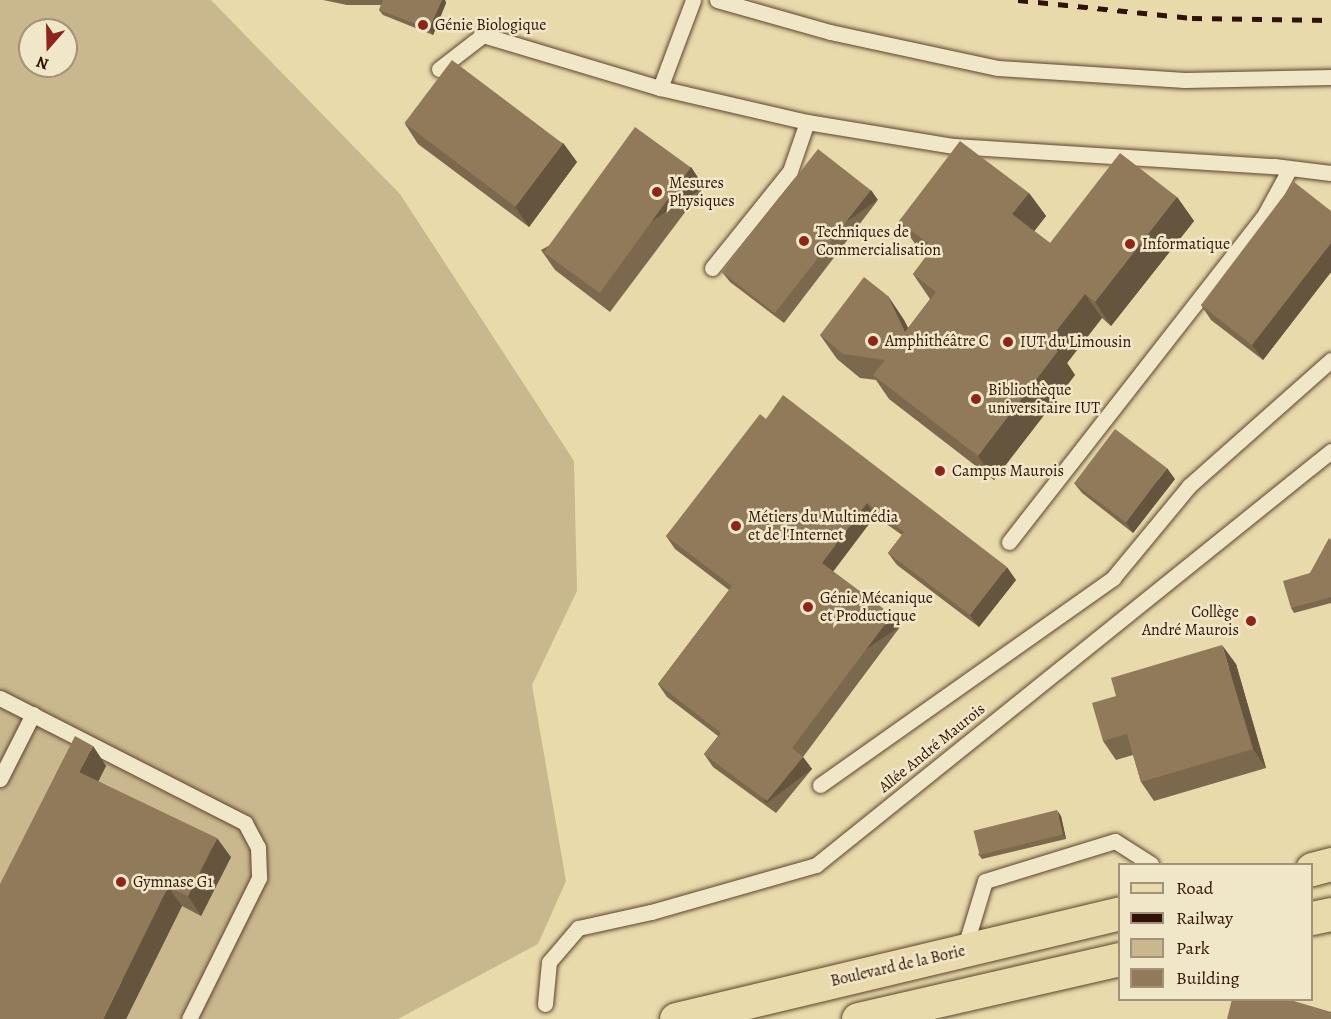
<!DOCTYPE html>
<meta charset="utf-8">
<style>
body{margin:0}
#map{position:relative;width:1331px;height:1019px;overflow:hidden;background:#e8daaa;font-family:Alegreya,serif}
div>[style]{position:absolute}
.green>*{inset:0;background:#c9b88e}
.roads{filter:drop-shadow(0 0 2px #5e442e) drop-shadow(0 0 2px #5e442e)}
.service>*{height:15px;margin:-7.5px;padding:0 7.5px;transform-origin:7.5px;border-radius:7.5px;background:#f0e7c8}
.primary>*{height:33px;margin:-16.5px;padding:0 16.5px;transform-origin:16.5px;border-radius:16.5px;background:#e8daaa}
.rail>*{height:4.5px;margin-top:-2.25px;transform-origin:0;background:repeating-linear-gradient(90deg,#301204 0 10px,transparent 0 20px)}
.wall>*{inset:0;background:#7c694d}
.shaded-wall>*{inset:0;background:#65553f;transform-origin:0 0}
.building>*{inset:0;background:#907a5a;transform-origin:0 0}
.dots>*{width:16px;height:16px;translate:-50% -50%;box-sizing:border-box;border:3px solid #f0e7c8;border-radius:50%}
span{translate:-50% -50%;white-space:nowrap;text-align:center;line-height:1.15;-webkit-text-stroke:5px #f0e7c8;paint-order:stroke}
.poi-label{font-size:16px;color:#301204}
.left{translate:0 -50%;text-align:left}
.right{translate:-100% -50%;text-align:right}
.street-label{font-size:16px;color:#301204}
.legend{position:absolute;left:1118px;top:863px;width:195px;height:138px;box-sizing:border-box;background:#f0e7c8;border:2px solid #a3927a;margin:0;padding:8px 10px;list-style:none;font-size:18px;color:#301204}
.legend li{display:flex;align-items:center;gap:12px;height:30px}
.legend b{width:30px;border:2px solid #a3927a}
.north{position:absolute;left:18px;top:18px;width:60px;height:60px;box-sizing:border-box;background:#f0e7c8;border:2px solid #a3927a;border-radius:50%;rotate:200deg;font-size:16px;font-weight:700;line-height:24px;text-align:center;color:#301204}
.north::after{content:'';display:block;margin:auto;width:21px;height:27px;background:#8f2418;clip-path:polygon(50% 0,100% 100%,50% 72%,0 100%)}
</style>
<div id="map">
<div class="green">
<div style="clip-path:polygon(evenodd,0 0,211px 0,400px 194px,574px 461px,577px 591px,532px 685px,566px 881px,538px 944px,398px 1019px,0 1019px,0 0,30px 30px,66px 30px,66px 66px,30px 66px,30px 30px)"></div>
</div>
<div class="roads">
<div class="service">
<div style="left:717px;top:0;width:117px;rotate:15.8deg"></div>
<div style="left:830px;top:32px;width:172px;rotate:12.1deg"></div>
<div style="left:998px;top:68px;width:187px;rotate:3.7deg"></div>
<div style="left:1185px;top:80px;width:146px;rotate:-1.2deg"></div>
<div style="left:439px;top:69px;width:56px;rotate:-37.7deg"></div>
<div style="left:483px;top:35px;width:185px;rotate:16.7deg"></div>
<div style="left:660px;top:88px;width:151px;rotate:13deg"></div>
<div style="left:807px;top:122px;width:149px;rotate:9.3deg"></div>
<div style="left:954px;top:146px;width:321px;rotate:3.6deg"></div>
<div style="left:1274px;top:166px;width:57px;rotate:7deg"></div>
<div style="left:660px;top:88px;width:94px;rotate:-69.4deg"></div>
<div style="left:712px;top:268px;width:124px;rotate:-51.2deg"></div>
<div style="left:790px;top:171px;width:52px;rotate:-70.9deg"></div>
<div style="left:1009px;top:542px;width:416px;rotate:-52deg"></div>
<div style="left:1265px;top:214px;width:52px;rotate:-61.5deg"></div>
<div style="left:0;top:698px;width:275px;rotate:27deg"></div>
<div style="left:245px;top:823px;width:27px;rotate:62deg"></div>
<div style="left:258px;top:847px;width:31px;rotate:88deg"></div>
<div style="left:259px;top:878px;width:157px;rotate:116.4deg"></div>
<div style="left:0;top:779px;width:73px;rotate:-63.1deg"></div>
<div style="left:820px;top:785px;width:359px;rotate:-35.2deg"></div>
<div style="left:1113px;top:578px;width:119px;rotate:-50.4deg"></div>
<div style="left:1189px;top:486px;width:190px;rotate:-41.6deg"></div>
<div style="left:964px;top:950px;width:72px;rotate:-73.1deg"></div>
<div style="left:985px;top:881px;width:136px;rotate:-17.1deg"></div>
<div style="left:1115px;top:841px;width:43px;rotate:32.6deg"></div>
<div style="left:545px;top:1004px;width:42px;rotate:-84.6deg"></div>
<div style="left:549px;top:962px;width:45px;rotate:-49.5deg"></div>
<div style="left:578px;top:928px;width:75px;rotate:-12.4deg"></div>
<div style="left:651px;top:912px;width:172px;rotate:-15.9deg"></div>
<div style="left:816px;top:865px;width:661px;rotate:-38.8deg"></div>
</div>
<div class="primary">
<div style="left:1312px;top:869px;width:20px;rotate:-15deg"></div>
<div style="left:1312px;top:918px;width:19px;rotate:-12deg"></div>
<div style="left:676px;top:1019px;width:456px;rotate:-13.4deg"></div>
<div style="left:858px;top:1019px;width:269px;rotate:-12.9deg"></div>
</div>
</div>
<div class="rail">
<div style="left:1018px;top:0;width:175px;rotate:5.9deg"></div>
<div style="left:1192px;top:18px;width:139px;rotate:0.8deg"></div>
</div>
<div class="wall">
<div style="clip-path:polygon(323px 0,445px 0,446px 3px,433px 35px,383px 15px,379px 10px,381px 5px,347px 5px)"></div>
<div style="clip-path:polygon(405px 124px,563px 143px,577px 162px,529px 227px,418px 144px)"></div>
<div style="clip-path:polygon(691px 167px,704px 187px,610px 312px,555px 270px,541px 250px)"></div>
<div style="clip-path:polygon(1029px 193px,1046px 216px,1034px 231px,1050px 243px,1177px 197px,1194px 221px,1111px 326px,1102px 318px,1067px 363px,1075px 375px,994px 480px,889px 399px,876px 380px,860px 378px,837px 359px,820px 335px,888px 296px,904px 320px,908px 328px,930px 299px,913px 274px,928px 254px,916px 245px,899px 221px)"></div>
<div style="clip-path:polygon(878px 200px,784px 323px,730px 282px,722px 272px)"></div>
<div style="clip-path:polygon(1331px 211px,1331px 272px,1263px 360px,1211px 320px,1201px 305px)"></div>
<div style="clip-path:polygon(766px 419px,1016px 580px,979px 627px,897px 565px,888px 553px,902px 535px,875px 516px,833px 572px,900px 627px,803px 757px,812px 769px,776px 813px,713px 767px,704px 754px,718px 736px,667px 697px,658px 684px,729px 590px,675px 549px,666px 536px)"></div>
<div style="clip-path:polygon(1175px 479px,1133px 533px,1082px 493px,1074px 483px)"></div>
<div style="clip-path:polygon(1331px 540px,1331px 603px,1294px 613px,1291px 608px,1310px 573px)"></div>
<div style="clip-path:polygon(1236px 664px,1266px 768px,1154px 801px,1141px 782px,1133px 755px,1116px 760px,1103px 741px)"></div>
<div style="clip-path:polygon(93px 746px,106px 766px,98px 781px,231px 857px,201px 916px,182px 906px,126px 1019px)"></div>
<div style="clip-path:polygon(1061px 816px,1066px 839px,982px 859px,978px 854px)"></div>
</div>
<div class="shaded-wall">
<div style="clip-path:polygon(442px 0,445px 0,446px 3px,433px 35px,429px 29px)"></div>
<div style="clip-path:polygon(563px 143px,577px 162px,529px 227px,515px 207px)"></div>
<div style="left:691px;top:167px;width:24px;height:157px;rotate:57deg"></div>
<div style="left:871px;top:190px;width:12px;height:155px;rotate:55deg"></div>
<div style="clip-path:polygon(1029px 193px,1046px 216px,1029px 238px,1012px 214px)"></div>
<div style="clip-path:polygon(1177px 197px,1194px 221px,1111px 326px,1095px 302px)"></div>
<div style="clip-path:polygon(1331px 243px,1331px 272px,1263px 360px,1252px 345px)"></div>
<div style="clip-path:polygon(1085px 294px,1102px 318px,1067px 363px,1075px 375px,994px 480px,978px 456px,1047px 343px)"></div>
<div style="clip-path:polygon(888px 296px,904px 320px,922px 356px,905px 332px)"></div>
<div style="clip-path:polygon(1167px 468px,1175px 479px,1133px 533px,1126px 522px)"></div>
<div style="clip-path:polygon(867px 503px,875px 516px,830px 575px,822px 563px)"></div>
<div style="clip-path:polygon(1007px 567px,1016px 580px,979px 627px,970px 615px)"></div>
<div style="left:892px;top:615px;width:14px;height:166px;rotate:56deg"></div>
<div style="clip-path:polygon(1222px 645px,1236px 664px,1266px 768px,1253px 749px)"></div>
<div style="clip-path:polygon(93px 746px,106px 766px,93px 792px,79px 772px)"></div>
<div style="left:803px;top:757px;width:15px;height:57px;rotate:53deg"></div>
<div style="clip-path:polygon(1057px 810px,1061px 816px,1066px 839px,1063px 834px)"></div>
<div style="clip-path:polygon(217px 838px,231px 857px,201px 916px,188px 896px)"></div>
<div style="clip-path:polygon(168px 887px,182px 906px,126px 1019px,103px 1019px)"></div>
</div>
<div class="building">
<div style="clip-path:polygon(383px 0,442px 0,429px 29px,379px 10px)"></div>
<div style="left:452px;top:60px;width:139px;height:79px;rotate:37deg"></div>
<div style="left:635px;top:127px;width:69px;height:155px;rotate:36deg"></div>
<div style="clip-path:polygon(960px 141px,1029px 193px,1012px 214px,1050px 243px,1120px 153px,1177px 197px,1095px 302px,1085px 294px,1047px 343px,1058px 351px,978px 456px,873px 375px,885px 360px,843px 354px,820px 335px,864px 277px,888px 296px,905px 332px,936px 292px,913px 274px,933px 247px,899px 221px)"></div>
<div style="left:818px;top:149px;width:67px;height:156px;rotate:38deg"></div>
<div style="clip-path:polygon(1294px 182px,1331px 211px,1331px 243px,1252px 345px,1201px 305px)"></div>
<div style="clip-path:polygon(783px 395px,1007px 567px,970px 615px,888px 553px,904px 532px,867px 503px,822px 563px,892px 615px,792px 748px,803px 757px,767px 801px,704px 754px,721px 733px,658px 684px,732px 586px,666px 536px,760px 414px,766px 419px)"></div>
<div style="left:1115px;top:429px;width:65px;height:68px;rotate:37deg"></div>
<div style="clip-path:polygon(1329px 538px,1331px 540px,1331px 597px,1291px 608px,1283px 581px,1310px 573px)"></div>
<div style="clip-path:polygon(1222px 645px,1253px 749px,1141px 782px,1127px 734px,1103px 741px,1092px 703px,1116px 696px,1111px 678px)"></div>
<div style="clip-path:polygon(75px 736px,93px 746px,79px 772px,217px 838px,188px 896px,168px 887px,103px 1019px,0 1019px,0 884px)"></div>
<div style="left:1057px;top:810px;width:25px;height:86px;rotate:76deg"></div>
<div style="clip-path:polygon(1232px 999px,1287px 999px,1331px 1012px,1331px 1019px,1227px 1019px)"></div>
</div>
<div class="dots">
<div style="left:423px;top:25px;background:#8f2418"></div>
<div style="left:657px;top:192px;background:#8f2418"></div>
<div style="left:804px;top:241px;background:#8f2418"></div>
<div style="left:1130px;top:244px;background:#8f2418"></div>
<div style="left:873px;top:341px;background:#8f2418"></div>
<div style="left:1008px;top:342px;background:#8f2418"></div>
<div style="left:976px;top:399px;background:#8f2418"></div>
<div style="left:940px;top:471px;background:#8f2418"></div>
<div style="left:736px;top:526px;background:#8f2418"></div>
<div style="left:808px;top:607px;background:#8f2418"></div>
<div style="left:1251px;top:621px;background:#8f2418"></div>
<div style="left:121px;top:882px;background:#8f2418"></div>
</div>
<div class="poi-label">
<span class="left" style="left:435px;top:25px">Génie Biologique</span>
<span class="left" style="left:669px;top:192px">Mesures<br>Physiques</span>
<span class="left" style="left:816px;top:241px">Techniques de<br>Commercialisation</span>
<span class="left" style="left:1142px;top:244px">Informatique</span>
<span class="left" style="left:885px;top:341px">Amphithéâtre C</span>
<span class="left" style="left:1020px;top:342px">IUT du Limousin</span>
<span class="left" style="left:988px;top:399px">Bibliothèque<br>universitaire IUT</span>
<span class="left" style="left:952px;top:471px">Campus Maurois</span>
<span class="left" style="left:748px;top:526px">Métiers du Multimédia<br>et de l'Internet</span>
<span class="left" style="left:820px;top:607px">Génie Mécanique<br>et Productique</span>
<span class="right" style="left:1239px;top:621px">Collège<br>André Maurois</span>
<span class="left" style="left:133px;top:882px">Gymnase G1</span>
</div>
<div class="street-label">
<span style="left:932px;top:748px;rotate:-39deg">Allée André Maurois</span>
<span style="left:898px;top:966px;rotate:-13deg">Boulevard de la Borie</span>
</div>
<ul class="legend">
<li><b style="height:8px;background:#e8daaa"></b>Road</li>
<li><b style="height:8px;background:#301204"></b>Railway</li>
<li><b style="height:16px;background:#c9b88e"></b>Park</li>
<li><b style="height:16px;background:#907a5a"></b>Building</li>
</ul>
<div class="north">N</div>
</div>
